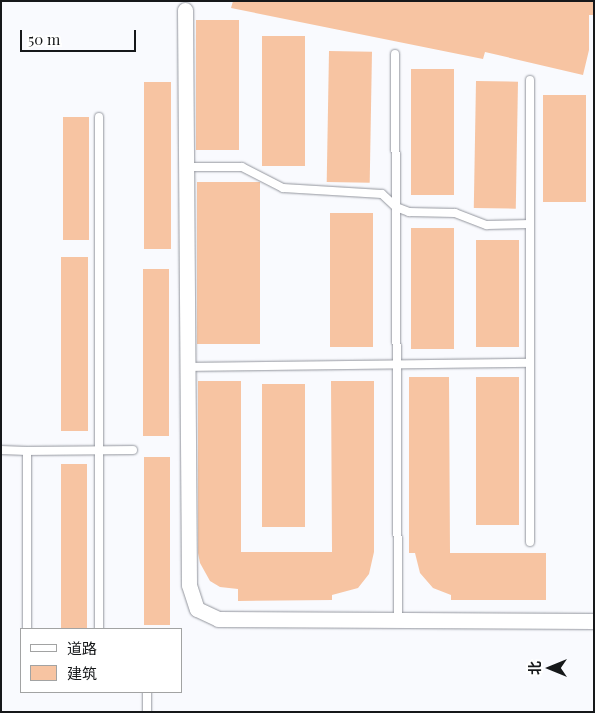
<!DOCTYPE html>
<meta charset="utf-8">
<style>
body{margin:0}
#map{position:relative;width:595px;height:713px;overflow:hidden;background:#f9fafe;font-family:"Playfair Display","Noto Sans SC",serif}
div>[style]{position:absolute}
.building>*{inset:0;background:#f7c4a2;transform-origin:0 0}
.roads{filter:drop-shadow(0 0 1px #92959d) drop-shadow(0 0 1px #92959d)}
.service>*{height:8px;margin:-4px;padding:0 4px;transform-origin:4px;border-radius:4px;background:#fff}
.minor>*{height:15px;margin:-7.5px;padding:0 7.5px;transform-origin:7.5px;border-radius:7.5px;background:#fff}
span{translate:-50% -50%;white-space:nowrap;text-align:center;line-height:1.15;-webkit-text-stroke:4.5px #fff;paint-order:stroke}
.frame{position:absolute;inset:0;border:2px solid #16181a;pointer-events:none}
.legend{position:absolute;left:20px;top:628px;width:162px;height:65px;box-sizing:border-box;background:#fff;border:1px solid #a2a3a3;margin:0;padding:6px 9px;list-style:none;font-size:15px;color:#16181a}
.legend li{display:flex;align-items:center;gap:10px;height:25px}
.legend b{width:25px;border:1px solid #a2a3a3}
.north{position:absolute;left:525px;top:643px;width:50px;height:50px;-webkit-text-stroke:4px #fff;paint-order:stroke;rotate:270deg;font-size:14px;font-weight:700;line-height:20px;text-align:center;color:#16181a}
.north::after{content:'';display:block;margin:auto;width:18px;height:22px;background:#16181a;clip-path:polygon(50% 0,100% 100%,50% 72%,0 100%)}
.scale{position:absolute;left:20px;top:30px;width:116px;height:22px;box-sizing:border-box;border:2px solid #16181a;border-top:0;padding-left:6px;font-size:15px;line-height:18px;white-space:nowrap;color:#16181a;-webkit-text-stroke:4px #fff;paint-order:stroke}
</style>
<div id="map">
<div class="building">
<div style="clip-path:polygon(233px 1px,594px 1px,594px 15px,589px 15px,589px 50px,583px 75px,485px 52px,483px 59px,231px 8px)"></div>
<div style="left:196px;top:20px;width:43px;height:130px"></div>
<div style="left:262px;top:36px;width:43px;height:130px"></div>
<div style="left:329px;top:51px;width:43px;height:131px;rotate:1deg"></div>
<div style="left:411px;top:69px;width:43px;height:126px"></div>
<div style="left:476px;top:81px;width:42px;height:127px;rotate:1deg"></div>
<div style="left:144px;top:82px;width:27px;height:167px"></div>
<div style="left:543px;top:95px;width:43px;height:107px"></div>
<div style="left:63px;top:117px;width:26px;height:123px"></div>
<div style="left:197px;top:182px;width:63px;height:162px"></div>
<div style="left:373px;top:213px;width:134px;height:43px;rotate:90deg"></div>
<div style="left:411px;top:228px;width:43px;height:121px"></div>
<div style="left:519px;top:240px;width:107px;height:43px;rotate:90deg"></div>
<div style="left:61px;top:257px;width:27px;height:174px"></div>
<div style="left:143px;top:269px;width:26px;height:167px"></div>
<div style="clip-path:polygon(409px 377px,449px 377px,450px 553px,546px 553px,546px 600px,451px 600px,451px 595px,433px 588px,420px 573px,415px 553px,409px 553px)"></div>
<div style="left:476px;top:377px;width:43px;height:148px"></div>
<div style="clip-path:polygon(198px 381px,241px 381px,241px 552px,332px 552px,331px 381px,374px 381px,374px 552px,369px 574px,358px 588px,332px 595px,332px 600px,238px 601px,238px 589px,220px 587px,210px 581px,200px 563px,198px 553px)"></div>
<div style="left:262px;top:384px;width:43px;height:143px"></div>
<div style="left:144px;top:457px;width:26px;height:168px"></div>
<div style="left:61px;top:464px;width:26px;height:165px"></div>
</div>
<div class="roads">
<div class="service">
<div style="left:395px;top:54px;width:566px;rotate:89.7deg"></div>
<div style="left:186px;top:167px;width:56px"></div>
<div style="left:242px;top:167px;width:46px;rotate:27.1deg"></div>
<div style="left:283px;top:188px;width:99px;rotate:3.5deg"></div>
<div style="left:382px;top:194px;width:19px;rotate:43deg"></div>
<div style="left:396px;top:207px;width:14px;rotate:21deg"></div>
<div style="left:409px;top:212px;width:46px;rotate:1.2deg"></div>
<div style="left:455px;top:213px;width:34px;rotate:21deg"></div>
<div style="left:487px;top:225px;width:43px;rotate:-1.3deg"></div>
<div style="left:187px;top:367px;width:343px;rotate:-0.7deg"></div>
<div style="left:1px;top:450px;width:26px;rotate:2deg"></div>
<div style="left:530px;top:542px;width:462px;rotate:-90deg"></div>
<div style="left:27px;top:629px;width:178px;rotate:-90deg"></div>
<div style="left:27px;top:451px;width:106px;rotate:-0.5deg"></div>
<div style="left:99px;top:629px;width:512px;rotate:-90deg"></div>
<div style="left:147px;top:712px;width:20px;rotate:-90deg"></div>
</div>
<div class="minor">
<div style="left:185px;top:10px;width:575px;rotate:89.6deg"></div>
<div style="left:189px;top:585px;width:25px;rotate:72deg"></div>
<div style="left:197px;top:609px;width:23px;rotate:25deg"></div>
<div style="left:218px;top:619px;width:376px;rotate:0.3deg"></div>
</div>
</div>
<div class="frame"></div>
<ul class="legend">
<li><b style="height:6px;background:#fff"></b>道路</li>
<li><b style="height:14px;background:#f7c4a2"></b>建筑</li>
</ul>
<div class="north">北</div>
<div class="scale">50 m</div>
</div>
